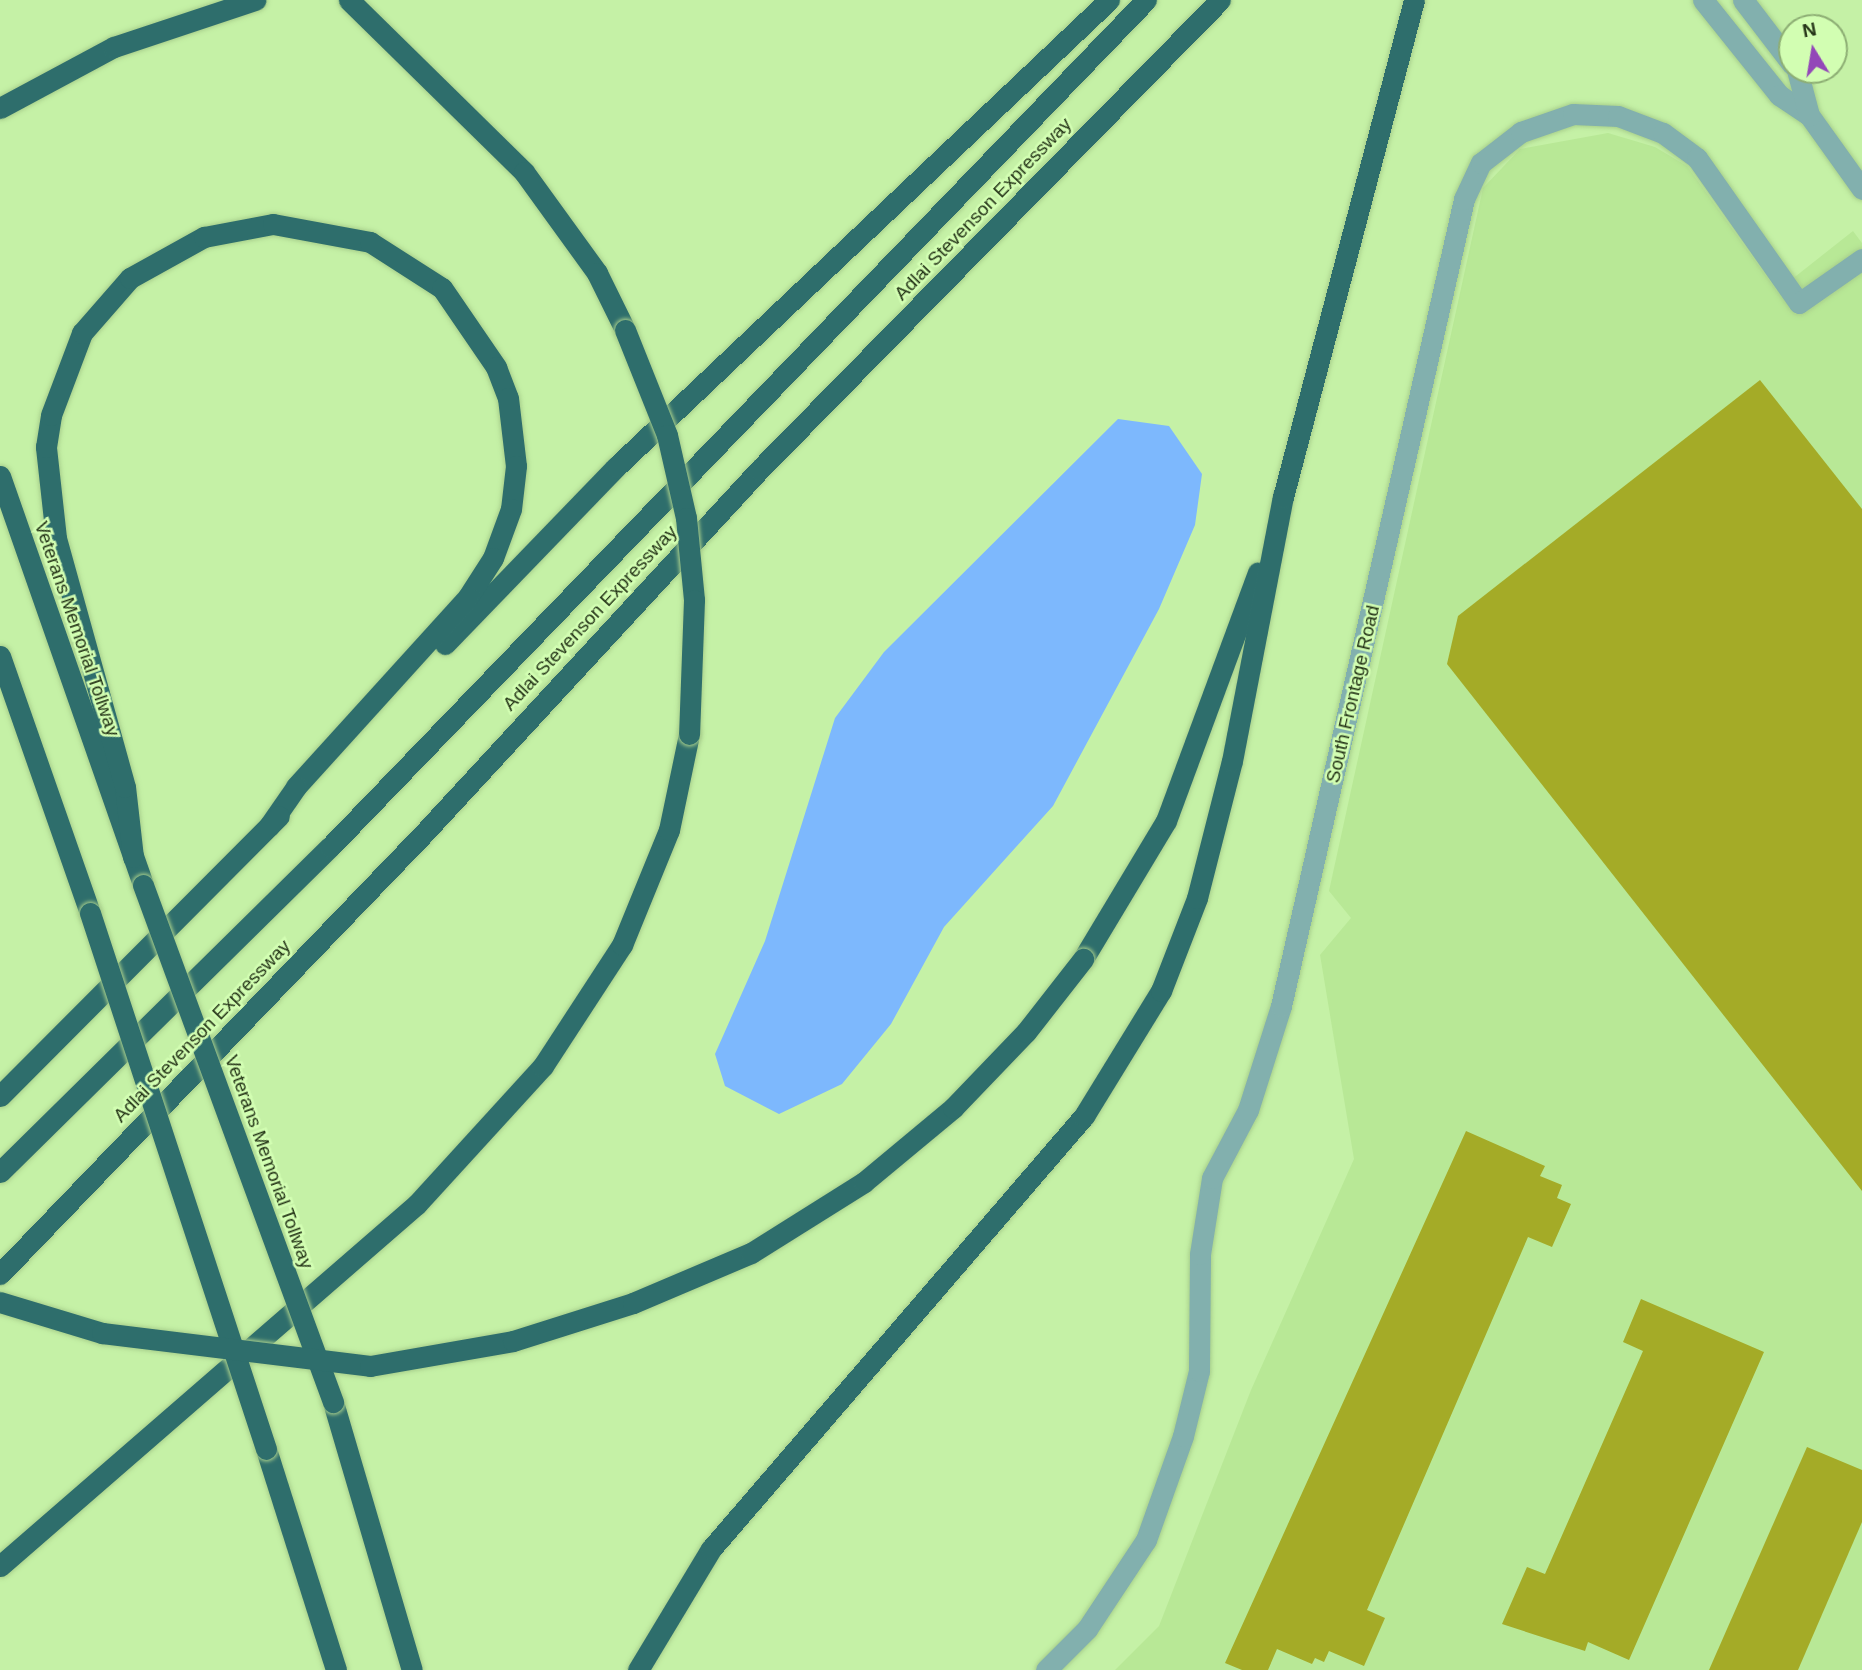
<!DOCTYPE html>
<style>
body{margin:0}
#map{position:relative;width:1862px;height:1670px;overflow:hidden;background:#c5f1a6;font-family:Arial,sans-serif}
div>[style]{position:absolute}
.built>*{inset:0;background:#b8e896}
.water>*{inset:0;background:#7db8fd}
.building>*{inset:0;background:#a4ab27}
.roads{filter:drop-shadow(0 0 2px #a8cf8c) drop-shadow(0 0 2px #a8cf8c)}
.minor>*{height:21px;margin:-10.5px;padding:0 10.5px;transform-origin:10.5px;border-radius:10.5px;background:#82b0ae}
.highway>*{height:21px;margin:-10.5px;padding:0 10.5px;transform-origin:10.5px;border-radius:10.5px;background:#2e6e6c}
.bridges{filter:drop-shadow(0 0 2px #a8cf8c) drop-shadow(0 0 2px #a8cf8c)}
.highway-bridge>*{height:21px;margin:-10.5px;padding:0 10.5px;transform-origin:10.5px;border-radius:10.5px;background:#2e6e6c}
span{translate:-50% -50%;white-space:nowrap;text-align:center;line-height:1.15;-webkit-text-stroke:5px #d2feb2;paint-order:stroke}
.street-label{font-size:19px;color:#253518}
.north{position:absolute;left:1778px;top:14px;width:70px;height:70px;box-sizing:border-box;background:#d2feb2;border:2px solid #8dae74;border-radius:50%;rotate:349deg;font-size:19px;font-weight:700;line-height:28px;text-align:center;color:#253518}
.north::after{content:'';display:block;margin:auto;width:24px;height:32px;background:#9347b8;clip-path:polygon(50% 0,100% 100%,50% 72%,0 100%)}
</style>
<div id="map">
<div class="built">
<div style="clip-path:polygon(1608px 133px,1655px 147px,1687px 166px,1777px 291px,1853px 231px,1862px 243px,1862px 1670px,1115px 1670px,1159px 1626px,1251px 1390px,1354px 1159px,1320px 955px,1351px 918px,1329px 891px,1483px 188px,1520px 149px)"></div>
</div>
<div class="water">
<div style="clip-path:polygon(1118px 419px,1169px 426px,1202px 474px,1195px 525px,1159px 609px,1053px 806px,944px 927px,891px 1024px,842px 1084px,779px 1114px,725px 1086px,715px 1054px,765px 941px,835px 718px,884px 652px)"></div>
</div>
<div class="building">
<div style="clip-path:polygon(1760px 380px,1862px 509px,1862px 1191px,1447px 664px,1458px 616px)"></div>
<div style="clip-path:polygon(1466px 1131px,1545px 1166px,1540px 1176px,1562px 1185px,1557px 1198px,1571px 1204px,1552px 1247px,1528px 1237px,1367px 1610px,1385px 1618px,1364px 1666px,1329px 1651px,1324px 1662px,1315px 1658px,1312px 1664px,1277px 1649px,1268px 1670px,1242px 1670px,1225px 1663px)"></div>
<div style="clip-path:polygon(1641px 1299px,1764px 1352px,1629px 1660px,1588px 1642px,1585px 1651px,1502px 1624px,1527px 1567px,1545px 1574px,1643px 1351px,1623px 1342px)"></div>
<div style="clip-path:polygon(1807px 1447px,1862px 1470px,1862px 1522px,1798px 1670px,1709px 1670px)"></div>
</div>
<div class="roads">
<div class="minor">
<div style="left:1703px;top:0;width:122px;rotate:51.3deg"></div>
<div style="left:1779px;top:95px;width:36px;rotate:34deg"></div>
<div style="left:1809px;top:115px;width:91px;rotate:54.4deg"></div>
<div style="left:1743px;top:0;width:81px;rotate:52.6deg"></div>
<div style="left:1797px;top:70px;width:47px;rotate:75.1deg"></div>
<div style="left:1046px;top:1670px;width:58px;rotate:-45deg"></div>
<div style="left:1087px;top:1629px;width:107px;rotate:-56.5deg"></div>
<div style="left:1146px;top:1540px;width:110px;rotate:-70.4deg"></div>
<div style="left:1183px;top:1436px;width:67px;rotate:-76.2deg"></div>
<div style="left:1199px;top:1371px;width:117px;rotate:-89.5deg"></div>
<div style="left:1200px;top:1254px;width:77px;rotate:-81deg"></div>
<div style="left:1212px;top:1178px;width:77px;rotate:-62.1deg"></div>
<div style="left:1248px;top:1110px;width:109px;rotate:-72.4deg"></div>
<div style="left:1281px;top:1006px;width:827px;rotate:-77.22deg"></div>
<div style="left:1464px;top:199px;width:40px;rotate:-65deg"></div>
<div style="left:1481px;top:163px;width:51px;rotate:-37.8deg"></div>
<div style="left:1521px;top:132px;width:55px;rotate:-19.1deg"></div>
<div style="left:1573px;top:114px;width:45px;rotate:2.5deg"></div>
<div style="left:1618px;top:116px;width:48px;rotate:20.7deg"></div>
<div style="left:1663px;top:133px;width:42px;rotate:36.3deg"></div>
<div style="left:1697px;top:158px;width:177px;rotate:54.9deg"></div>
<div style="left:1799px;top:303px;width:77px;rotate:-34.9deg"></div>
</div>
<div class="highway">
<div style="left:349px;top:0;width:245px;rotate:44.5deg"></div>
<div style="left:524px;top:172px;width:125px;rotate:54.1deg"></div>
<div style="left:597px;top:273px;width:64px;rotate:63.8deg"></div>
<div style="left:0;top:108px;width:129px;rotate:-28.2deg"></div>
<div style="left:114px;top:47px;width:149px;rotate:-18.4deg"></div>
<div style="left:0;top:476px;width:433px;rotate:70.7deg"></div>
<div style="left:445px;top:644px;width:246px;rotate:-46deg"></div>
<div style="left:616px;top:467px;width:679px;rotate:-43.45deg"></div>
<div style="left:0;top:656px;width:272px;rotate:70.7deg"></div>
<div style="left:133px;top:857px;width:70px;rotate:-96.5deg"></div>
<div style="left:125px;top:787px;width:258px;rotate:-105.5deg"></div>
<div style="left:56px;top:538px;width:92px;rotate:-96.3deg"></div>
<div style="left:46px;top:447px;width:32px;rotate:-81deg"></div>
<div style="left:51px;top:415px;width:88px;rotate:-69.3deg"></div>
<div style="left:82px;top:333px;width:73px;rotate:-48.9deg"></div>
<div style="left:130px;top:278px;width:85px;rotate:-29deg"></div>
<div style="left:204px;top:237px;width:70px;rotate:-10.7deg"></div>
<div style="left:273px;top:224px;width:99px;rotate:10.5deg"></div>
<div style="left:370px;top:242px;width:85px;rotate:32.6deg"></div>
<div style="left:442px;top:288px;width:96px;rotate:55.6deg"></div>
<div style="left:496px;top:367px;width:33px;rotate:69deg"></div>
<div style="left:508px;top:398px;width:68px;rotate:83.3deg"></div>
<div style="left:516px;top:466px;width:43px;rotate:96.6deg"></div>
<div style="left:511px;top:509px;width:52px;rotate:110.2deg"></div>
<div style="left:493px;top:558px;width:46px;rotate:122.7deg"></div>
<div style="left:468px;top:597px;width:256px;rotate:132.2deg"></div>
<div style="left:296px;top:787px;width:47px;rotate:124.7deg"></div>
<div style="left:1083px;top:959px;width:161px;rotate:-59deg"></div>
<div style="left:1166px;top:821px;width:265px;rotate:-69.7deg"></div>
<div style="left:0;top:1096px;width:395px;rotate:-45.1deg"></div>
<div style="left:0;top:1172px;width:463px;rotate:-44.6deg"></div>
<div style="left:330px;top:847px;width:1176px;rotate:-46.07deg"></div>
<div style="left:0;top:1274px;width:613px;rotate:-46.12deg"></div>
<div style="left:425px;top:832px;width:493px;rotate:-47.3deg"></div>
<div style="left:759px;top:470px;width:658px;rotate:-45.55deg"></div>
<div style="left:333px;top:1402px;width:279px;rotate:73.6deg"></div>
<div style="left:266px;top:1449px;width:232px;rotate:72.4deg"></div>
<div style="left:0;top:1566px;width:552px;rotate:-40.96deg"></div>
<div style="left:417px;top:1204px;width:187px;rotate:-47.6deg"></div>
<div style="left:543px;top:1066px;width:145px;rotate:-56.9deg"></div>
<div style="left:622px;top:945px;width:124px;rotate:-67.8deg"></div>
<div style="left:669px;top:830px;width:98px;rotate:-78.2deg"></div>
<div style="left:638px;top:1670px;width:141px;rotate:-58.9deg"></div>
<div style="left:711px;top:1549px;width:572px;rotate:-49.26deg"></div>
<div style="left:1084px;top:1116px;width:147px;rotate:-58.4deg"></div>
<div style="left:1161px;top:991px;width:100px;rotate:-68.8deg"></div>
<div style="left:1197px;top:898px;width:141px;rotate:-75.7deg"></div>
<div style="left:1232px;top:761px;width:269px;rotate:-79.1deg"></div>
<div style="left:1283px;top:497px;width:514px;rotate:-75.23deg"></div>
</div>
</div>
<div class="bridges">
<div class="highway-bridge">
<div style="left:625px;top:330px;width:113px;rotate:68.2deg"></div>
<div style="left:667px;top:435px;width:85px;rotate:77.1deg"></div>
<div style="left:686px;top:518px;width:82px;rotate:84.4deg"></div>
<div style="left:694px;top:600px;width:134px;rotate:92.1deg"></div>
<div style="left:143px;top:885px;width:551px;rotate:69.82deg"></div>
<div style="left:90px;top:913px;width:564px;rotate:71.82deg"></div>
<div style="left:0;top:1302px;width:107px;rotate:16.9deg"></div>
<div style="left:102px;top:1333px;width:270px;rotate:7deg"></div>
<div style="left:370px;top:1366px;width:145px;rotate:-9.9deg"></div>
<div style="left:513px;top:1341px;width:126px;rotate:-17.6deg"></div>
<div style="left:633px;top:1303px;width:128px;rotate:-23deg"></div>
<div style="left:751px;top:1253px;width:133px;rotate:-32.1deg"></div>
<div style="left:864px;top:1182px;width:116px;rotate:-39.7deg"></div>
<div style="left:953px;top:1108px;width:105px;rotate:-46.2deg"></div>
<div style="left:1026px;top:1032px;width:93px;rotate:-52deg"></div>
</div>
</div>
<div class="street-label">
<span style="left:983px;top:209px;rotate:-46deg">Adlai Stevenson Expressway</span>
<span style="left:590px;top:618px;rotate:-47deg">Adlai Stevenson Expressway</span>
<span style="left:77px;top:629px;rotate:71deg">Veterans Memorial Tollway</span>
<span style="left:1353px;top:694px;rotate:-77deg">South Frontage Road</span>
<span style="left:202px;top:1031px;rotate:-46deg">Adlai Stevenson Expressway</span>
<span style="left:269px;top:1162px;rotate:70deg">Veterans Memorial Tollway</span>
</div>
<div class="north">N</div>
</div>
